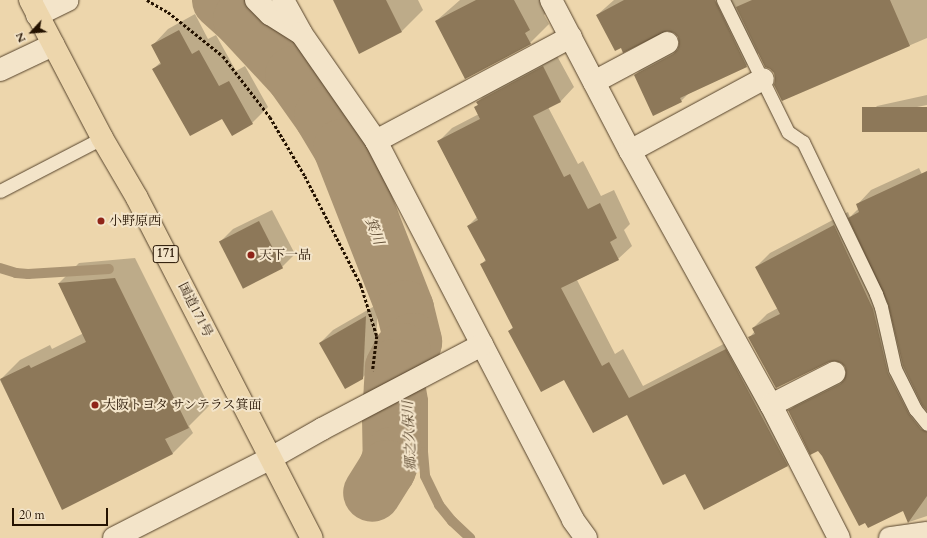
<!DOCTYPE html>
<meta charset="utf-8">
<style>
body{margin:0}
#map{position:relative;width:927px;height:538px;overflow:hidden;background:#edd6ac;font-family:Cardo,"Noto Serif JP",serif}
div>[style]{position:absolute}
.shadow>*{inset:0;background:#0003}
.stream>*{height:10px;margin:-5px;padding:0 5px;transform-origin:5px;border-radius:5px;background:#a99372}
.river>*{height:58px;margin:-29px;padding:0 29px;transform-origin:29px;border-radius:29px;background:#a99372}
.building>*{inset:0;background:#8d7859;transform-origin:0 0}
.path>*{height:2.5px;margin-top:-1.25px;transform-origin:0;background:repeating-linear-gradient(90deg,#241200 0 3px,transparent 0 5px)}
.roads{filter:drop-shadow(0 0 1px #56432b) drop-shadow(0 0 1px #56432b)}
.lane>*{height:13px;margin:-6.5px;padding:0 6.5px;transform-origin:6.5px;border-radius:6.5px;background:#f3e4c9}
.street>*{height:22px;margin:-11px;padding:0 11px;transform-origin:11px;border-radius:11px;background:#f3e4c9}
.secondary>*{height:22px;margin:-11px;padding:0 11px;transform-origin:11px;border-radius:11px;background:#f3e4c9}
.highway>*{height:22px;margin:-11px;padding:0 11px;transform-origin:11px;border-radius:11px;background:#edd6ac}
.dots>*{width:11px;height:11px;translate:-50% -50%;box-sizing:border-box;border:2px solid #f3e4c9;border-radius:50%}
span{translate:-50% -50%;white-space:nowrap;text-align:center;line-height:1.15;-webkit-text-stroke:4px #f3e4c9;paint-order:stroke}
.shield-label span{padding:1px 3px;background:#f3e4c9;border:1px solid;border-radius:3px;-webkit-text-stroke-width:0}
.shield-label{font-size:12px;color:#241200;font-weight:700}
.poi-label{font-size:13px;color:#241200}
.left{translate:0 -50%;text-align:left}
.street-label{font-size:13px;color:#241200}
.water-label{font-size:14px;color:#59462e;font-style:italic}
.north{position:absolute;left:12px;top:12px;width:40px;height:40px;-webkit-text-stroke:3px #f3e4c9;paint-order:stroke;rotate:244deg;font-size:11px;font-weight:700;line-height:16px;text-align:center;color:#241200}
.north::after{content:'';display:block;margin:auto;width:14px;height:18px;background:#241200;clip-path:polygon(50% 0,100% 100%,50% 72%,0 100%)}
.scale{position:absolute;left:12px;top:508px;width:96px;height:18px;box-sizing:border-box;border:2px solid #241200;border-top:0;padding-left:5px;font-size:12px;line-height:14px;white-space:nowrap;color:#241200;-webkit-text-stroke:3px #f3e4c9;paint-order:stroke}
</style>
<div id="map">
<div class="shadow">
<div style="clip-path:polygon(334px 0,418px 0,423px 10px,402px 31px)"></div>
<div style="clip-path:polygon(460px 0,543px 0,549px 10px,544px 15px,549px 24px,530px 43px,436px 21px)"></div>
<div style="clip-path:polygon(614px 0,927px 0,927px 38px,782px 100px,775px 73px,759px 53px,746px 66px,690px 92px,681px 101px,635px 75px,648px 62px,680px 45px,679px 36px,674px 31px,667px 29px,621px 47px,597px 15px)"></div>
<div style="clip-path:polygon(195px 14px,208px 39px,216px 35px,236px 71px,245px 66px,268px 107px,252px 123px,222px 117px,153px 69px,161px 62px,152px 46px,168px 29px)"></div>
<div style="clip-path:polygon(556px 54px,574px 87px,561px 101px,548px 107px,578px 164px,583px 161px,601px 196px,614px 190px,630px 224px,624px 230px,632px 246px,618px 259px,577px 280px,615px 354px,623px 349px,643px 386px,739px 336px,801px 452px,788px 465px,685px 472px,628px 414px,564px 379px,509px 331px,514px 326px,481px 265px,486px 259px,468px 226px,477px 217px,438px 142px,452px 128px,479px 114px,475px 107px,479px 104px,478px 102px,491px 88px)"></div>
<div style="clip-path:polygon(927px 95px,927px 105px,878px 115px,878px 117px,927px 107px,927px 131px,864px 119px,877px 106px)"></div>
<div style="clip-path:polygon(919px 168px,927px 185px,927px 516px,909px 522px,904px 509px,819px 449px,789px 411px,803px 397px,847px 374px,846px 367px,841px 361px,749px 338px,755px 331px,753px 328px,767px 314px,778px 308px,756px 267px,770px 253px,848px 212px,850px 217px,859px 208px,857px 205px,871px 190px)"></div>
<div style="clip-path:polygon(272px 210px,295px 254px,282px 267px,220px 242px,233px 229px)"></div>
<div style="clip-path:polygon(135px 258px,209px 406px,189px 426px,193px 433px,173px 453px,63px 508px,0 380px,20px 360px,50px 345px,52px 349px,84px 333px,59px 283px,79px 263px)"></div>
<div style="clip-path:polygon(378px 304px,375px 366px,362px 378px,320px 343px,333px 330px)"></div>
</div>
<div class="stream">
<div style="left:0;top:268px;width:17px;rotate:17deg"></div>
<div style="left:16px;top:273px;width:12px;rotate:5deg"></div>
<div style="left:28px;top:274px;width:81px;rotate:-3.5deg"></div>
<div style="left:413px;top:342px;width:59px;rotate:80.2deg"></div>
<div style="left:423px;top:400px;width:52px;rotate:90deg"></div>
<div style="left:423px;top:452px;width:24px;rotate:85deg"></div>
<div style="left:425px;top:476px;width:32px;rotate:64deg"></div>
<div style="left:439px;top:505px;width:21px;rotate:51deg"></div>
<div style="left:452px;top:521px;width:25px;rotate:43deg"></div>
</div>
<div class="river">
<div style="left:221px;top:0;width:28px;rotate:42deg"></div>
<div style="left:242px;top:19px;width:76px;rotate:47.1deg"></div>
<div style="left:294px;top:75px;width:50px;rotate:54.7deg"></div>
<div style="left:323px;top:116px;width:37px;rotate:59deg"></div>
<div style="left:342px;top:148px;width:173px;rotate:68.6deg"></div>
<div style="left:405px;top:309px;width:34px;rotate:76deg"></div>
<div style="left:413px;top:342px;width:15px;rotate:138deg"></div>
<div style="left:402px;top:352px;width:18px;rotate:117deg"></div>
<div style="left:394px;top:368px;width:49px;rotate:93.5deg"></div>
<div style="left:391px;top:417px;width:39px;rotate:89deg"></div>
<div style="left:392px;top:456px;width:14px;rotate:111deg"></div>
<div style="left:387px;top:469px;width:28px;rotate:122deg"></div>
</div>
<div class="building">
<div style="clip-path:polygon(333px 0,386px 0,402px 32px,359px 54px)"></div>
<div style="clip-path:polygon(476px 0,514px 0,530px 30px,525px 33px,531px 44px,465px 79px,435px 21px)"></div>
<div style="clip-path:polygon(624px 0,715px 0,747px 67px,680px 98px,682px 102px,653px 116px,634px 75px,673px 54px,678px 49px,679px 44px,678px 37px,674px 33px,667px 31px,623px 53px,621px 48px,615px 51px,596px 15px)"></div>
<div style="clip-path:polygon(752px 0,890px 0,910px 46px,782px 101px,774px 85px,775px 79px,774px 73px,770px 69px,765px 67px,736px 7px)"></div>
<div style="clip-path:polygon(179px 30px,192px 54px,199px 50px,219px 86px,229px 81px,253px 124px,232px 136px,222px 119px,190px 136px,152px 69px,161px 64px,151px 45px)"></div>
<div style="clip-path:polygon(543px 66px,561px 102px,533px 116px,564px 177px,570px 174px,588px 209px,600px 203px,617px 238px,610px 242px,619px 260px,561px 288px,602px 366px,609px 362px,629px 398px,726px 349px,788px 466px,704px 510px,685px 474px,663px 485px,627px 415px,593px 433px,564px 380px,541px 392px,508px 331px,513px 328px,480px 264px,486px 261px,467px 226px,478px 220px,437px 141px,480px 119px,474px 107px,478px 105px,476px 102px)"></div>
<div style="left:927px;top:107px;width:25px;height:65px;rotate:90deg"></div>
<div style="clip-path:polygon(927px 171px,927px 411px,922px 405px,903px 366px,888px 304px,848px 218px,859px 212px,856px 204px)"></div>
<div style="left:259px;top:221px;width:53px;height:45px;rotate:63deg"></div>
<div style="clip-path:polygon(834px 225px,873px 309px,888px 373px,909px 414px,921px 429px,927px 432px,927px 496px,908px 523px,903px 511px,868px 528px,865px 523px,859px 526px,822px 456px,818px 451px,810px 455px,788px 410px,840px 384px,844px 380px,846px 374px,845px 367px,841px 363px,835px 361px,829px 362px,776px 388px,748px 337px,755px 334px,752px 328px,780px 314px,755px 267px)"></div>
<div style="clip-path:polygon(115px 278px,189px 428px,165px 439px,173px 454px,62px 510px,0 379px,29px 365px,31px 368px,86px 342px,58px 283px)"></div>
<div style="clip-path:polygon(366px 316px,363px 379px,345px 389px,319px 343px)"></div>
</div>
<div class="path">
<div style="left:147px;top:0;width:24px;rotate:30deg"></div>
<div style="left:168px;top:12px;width:70px;rotate:38.7deg"></div>
<div style="left:223px;top:56px;width:77px;rotate:52.4deg"></div>
<div style="left:270px;top:117px;width:69px;rotate:59.3deg"></div>
<div style="left:305px;top:176px;width:123px;rotate:62.8deg"></div>
<div style="left:361px;top:285px;width:53px;rotate:72.6deg"></div>
<div style="left:377px;top:336px;width:35px;rotate:97deg"></div>
</div>
<div class="roads">
<div class="lane">
<div style="left:723px;top:0;width:147px;rotate:63.8deg"></div>
<div style="left:788px;top:132px;width:18px;rotate:34deg"></div>
<div style="left:803px;top:142px;width:169px;rotate:64.3deg"></div>
<div style="left:876px;top:294px;width:14px;rotate:69deg"></div>
<div style="left:881px;top:307px;width:64px;rotate:77.3deg"></div>
<div style="left:895px;top:369px;width:45px;rotate:63.4deg"></div>
<div style="left:915px;top:409px;width:19px;rotate:51deg"></div>
<div style="left:0;top:191px;width:115px;rotate:-27.5deg"></div>
</div>
<div class="street">
<div style="left:256px;top:0;width:20px;rotate:45deg"></div>
<div style="left:270px;top:14px;width:36px;rotate:32deg"></div>
<div style="left:283px;top:0;width:38px;rotate:61deg"></div>
<div style="left:301px;top:33px;width:131px;rotate:55.2deg"></div>
<div style="left:376px;top:141px;width:427px;rotate:62.5deg"></div>
<div style="left:573px;top:520px;width:22px;rotate:54deg"></div>
<div style="left:551px;top:0;width:170px;rotate:62.4deg"></div>
<div style="left:630px;top:151px;width:291px;rotate:61deg"></div>
<div style="left:771px;top:405px;width:149px;rotate:62.9deg"></div>
<div style="left:37px;top:15px;width:34px;rotate:-26deg"></div>
<div style="left:0;top:70px;width:59px;rotate:-25.3deg"></div>
<div style="left:594px;top:82px;width:83px;rotate:-28.1deg"></div>
<div style="left:376px;top:141px;width:221px;rotate:-28.1deg"></div>
<div style="left:630px;top:151px;width:151px;rotate:-28.4deg"></div>
<div style="left:771px;top:405px;width:71px;rotate:-26.9deg"></div>
<div style="left:271px;top:458px;width:59px;rotate:-29.6deg"></div>
<div style="left:322px;top:429px;width:181px;rotate:-27.7deg"></div>
<div style="left:890px;top:538px;width:37px;rotate:-8deg"></div>
</div>
<div class="secondary">
<div style="left:114px;top:538px;width:176px;rotate:-27deg"></div>
</div>
<div class="highway">
<div style="left:30px;top:0;width:156px;rotate:62.4deg"></div>
<div style="left:102px;top:138px;width:69px;rotate:59.7deg"></div>
<div style="left:137px;top:198px;width:382px;rotate:62.8deg"></div>
</div>
</div>
<div class="dots">
<div style="left:101px;top:221px;background:#8f2418"></div>
<div style="left:251px;top:255px;background:#8f2418"></div>
<div style="left:95px;top:405px;background:#8f2418"></div>
</div>
<div class="shield-label">
<span style="left:166px;top:254px">171</span>
</div>
<div class="poi-label">
<span class="left" style="left:109px;top:221px">小野原西</span>
<span class="left" style="left:259px;top:255px">天下一品</span>
<span class="left" style="left:103px;top:405px">大阪トヨタ サンテラス箕面</span>
</div>
<div class="street-label">
<span style="left:195px;top:310px;rotate:63deg">国道171号</span>
</div>
<div class="water-label">
<span style="left:374px;top:231px;rotate:69deg">箕川</span>
<span style="left:410px;top:436px;rotate:-93deg">郷之久保川</span>
</div>
<div class="north">N</div>
<div class="scale">20 m</div>
</div>
